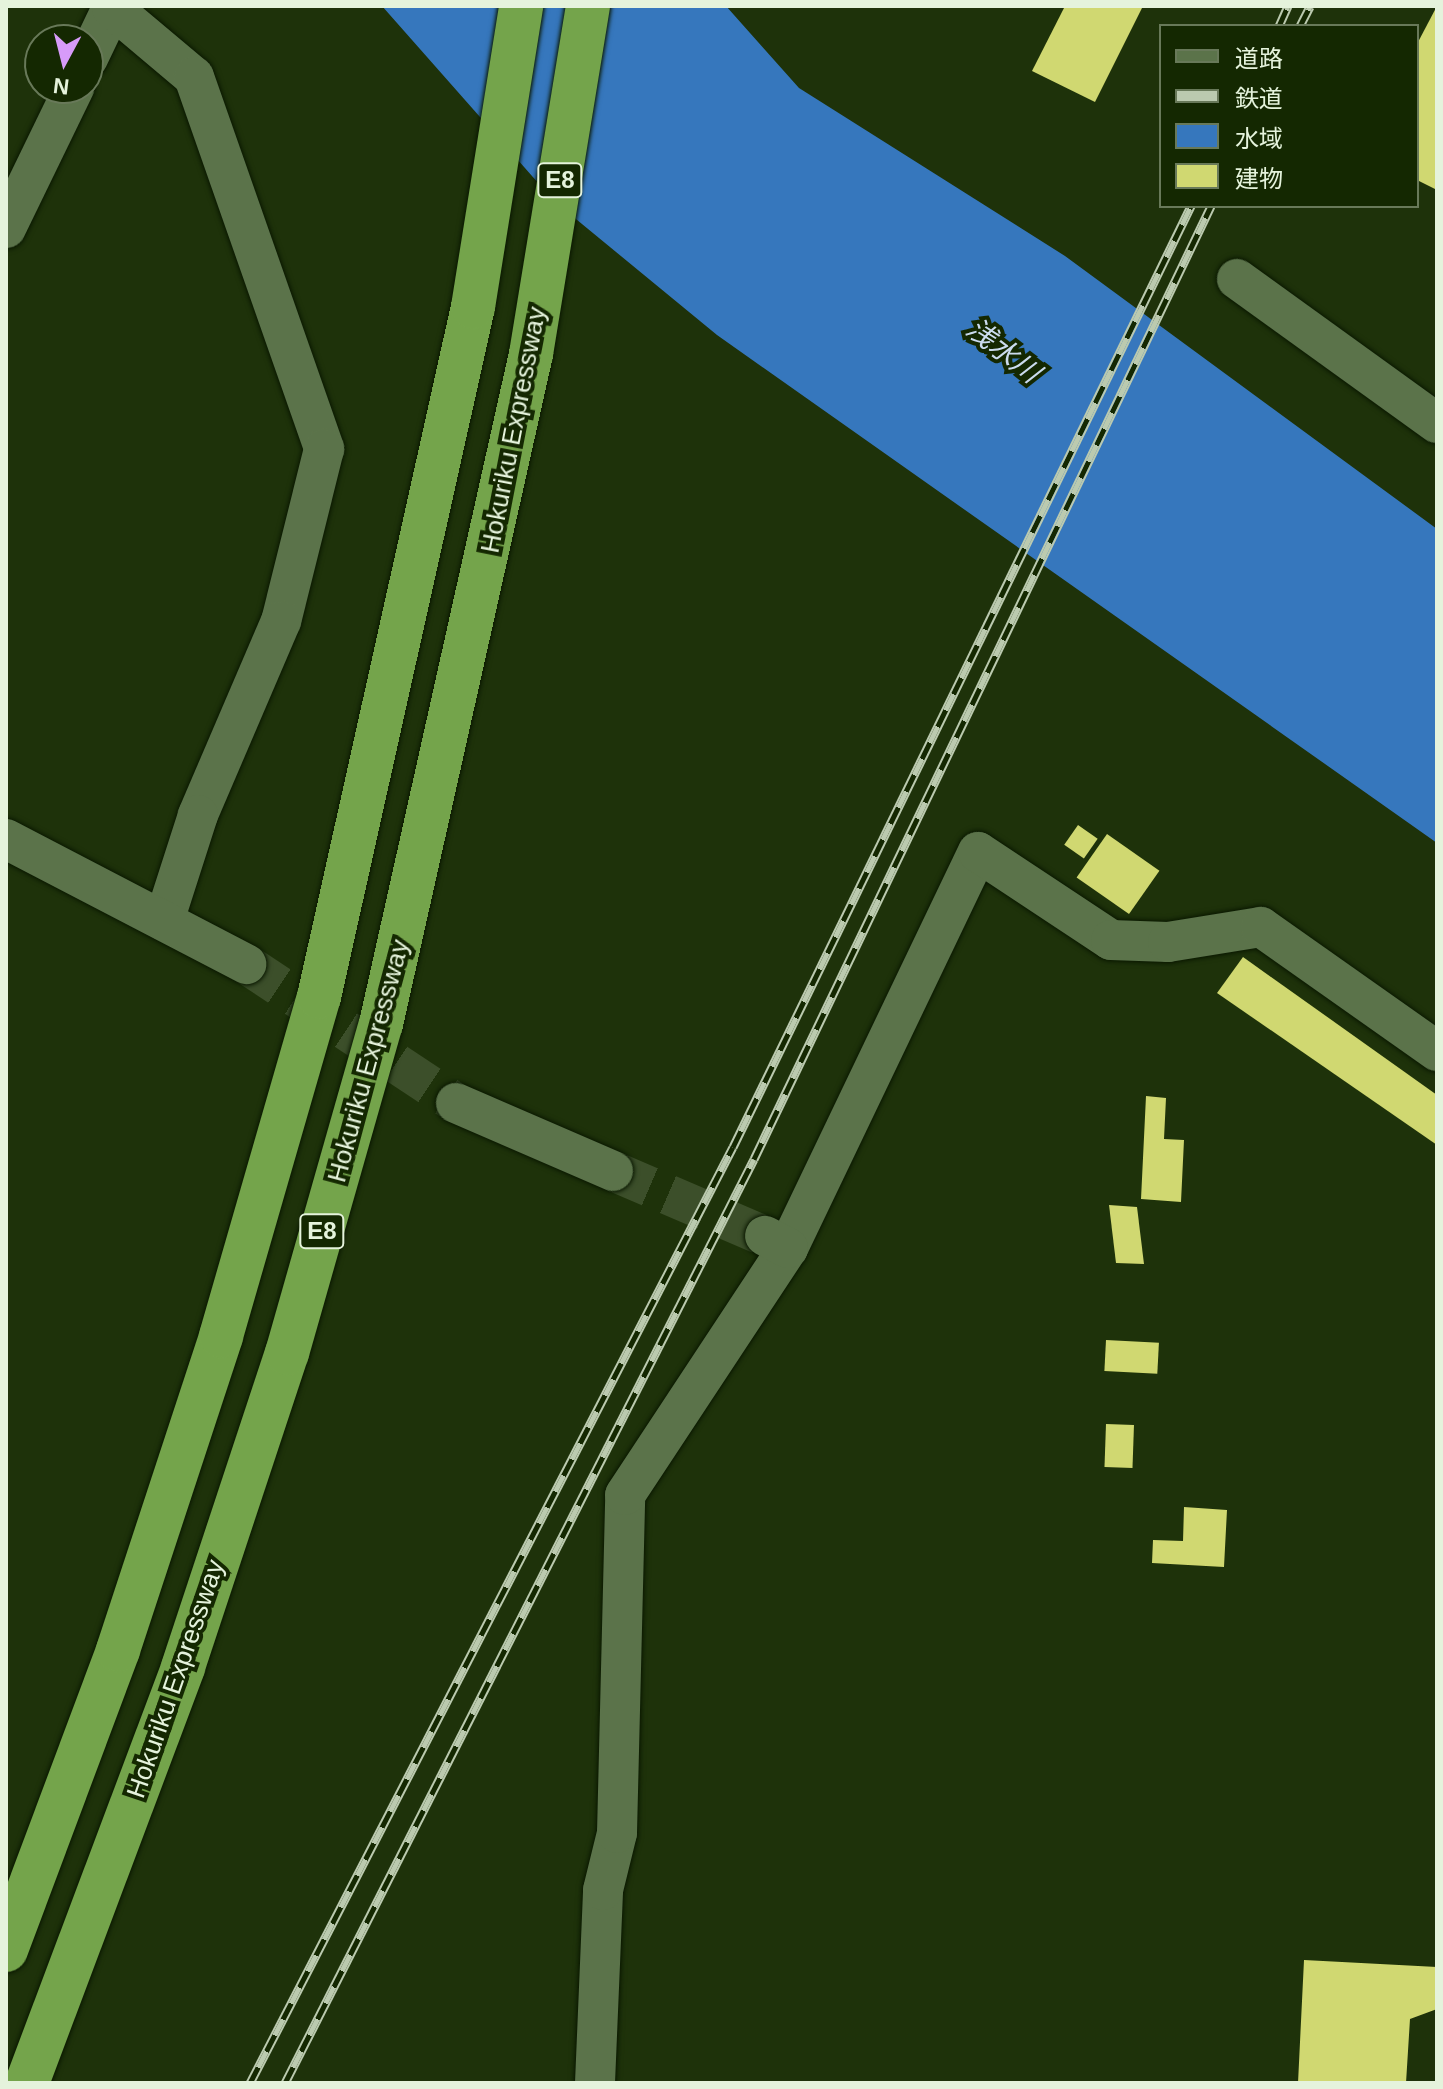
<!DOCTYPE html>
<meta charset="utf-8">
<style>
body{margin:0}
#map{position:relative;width:1443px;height:2089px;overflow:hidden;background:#1e320a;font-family:Arial,"Noto Sans JP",sans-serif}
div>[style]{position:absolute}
.water>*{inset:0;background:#3677bd}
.building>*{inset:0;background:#d0d871;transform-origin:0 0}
.street-tunnel>*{height:40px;margin-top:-20px;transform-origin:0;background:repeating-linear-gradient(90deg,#3c4f2a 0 40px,transparent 0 60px)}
.roads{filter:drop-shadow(0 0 2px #0a1800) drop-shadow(0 0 2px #0a1800)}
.street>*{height:40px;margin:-20px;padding:0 20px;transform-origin:20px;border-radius:20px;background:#5b734a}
.highway>*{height:44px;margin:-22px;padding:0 22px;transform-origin:22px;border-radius:22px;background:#74a44b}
.rail>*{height:9px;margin-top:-4.5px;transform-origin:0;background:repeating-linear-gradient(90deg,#142801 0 18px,#bbcaaf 0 36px);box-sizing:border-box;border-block:2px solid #bbcaaf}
span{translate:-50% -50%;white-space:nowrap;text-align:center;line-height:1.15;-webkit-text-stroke:8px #142801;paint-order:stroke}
.shield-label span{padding:2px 6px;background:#142801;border:2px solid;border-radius:6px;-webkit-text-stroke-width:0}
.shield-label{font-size:24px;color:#e5f3dc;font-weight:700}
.street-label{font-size:26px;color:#e5f3dc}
.water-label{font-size:28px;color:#cbdbee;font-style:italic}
.frame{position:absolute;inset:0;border:8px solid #e5f3dc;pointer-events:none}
.legend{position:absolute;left:1159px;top:24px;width:260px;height:184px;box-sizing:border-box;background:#142801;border:2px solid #687959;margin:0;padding:10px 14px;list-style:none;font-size:24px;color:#e5f3dc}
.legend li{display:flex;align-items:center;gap:16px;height:40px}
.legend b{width:40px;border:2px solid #687959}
.north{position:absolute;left:24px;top:24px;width:80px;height:80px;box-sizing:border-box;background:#142801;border:2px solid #687959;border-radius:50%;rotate:187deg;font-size:22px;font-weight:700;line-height:32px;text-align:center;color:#e5f3dc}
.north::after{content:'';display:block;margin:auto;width:28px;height:36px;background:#d79bf9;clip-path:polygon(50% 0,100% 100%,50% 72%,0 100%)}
</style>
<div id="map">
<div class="water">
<div style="clip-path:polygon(382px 6px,726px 6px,799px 88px,1065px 256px,1437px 529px,1437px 843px,717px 335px,554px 201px)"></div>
</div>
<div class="building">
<div style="clip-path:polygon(1065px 6px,1143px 6px,1095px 102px,1032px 71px)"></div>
<div style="clip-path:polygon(1437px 6px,1437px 190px,1417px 180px,1417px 44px)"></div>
<div style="left:1078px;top:825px;width:24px;height:24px;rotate:35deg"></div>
<div style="left:1107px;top:834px;width:64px;height:53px;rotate:35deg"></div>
<div style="clip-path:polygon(1243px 957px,1437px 1095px,1437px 1145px,1217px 993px)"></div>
<div style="clip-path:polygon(1146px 1096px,1166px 1098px,1164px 1139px,1184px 1140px,1181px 1202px,1141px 1199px)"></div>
<div style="clip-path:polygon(1109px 1205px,1137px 1207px,1144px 1264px,1116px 1263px)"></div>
<div style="left:1106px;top:1340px;width:53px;height:31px;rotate:3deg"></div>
<div style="left:1106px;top:1424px;width:28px;height:43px;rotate:2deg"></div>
<div style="clip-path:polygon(1184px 1507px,1227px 1510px,1224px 1567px,1152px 1563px,1153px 1540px,1183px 1541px)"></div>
<div style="clip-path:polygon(1304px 1960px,1437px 1967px,1437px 2009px,1410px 2019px,1406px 2083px,1298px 2083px)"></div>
</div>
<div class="street-tunnel">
<div style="left:246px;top:964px;width:252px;rotate:33.5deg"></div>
<div style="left:613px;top:1171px;width:165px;rotate:23.2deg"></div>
</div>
<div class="roads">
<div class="street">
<div style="left:88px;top:58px;width:55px;rotate:-64.4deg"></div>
<div style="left:112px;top:8px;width:107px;rotate:40.1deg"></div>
<div style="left:194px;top:77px;width:394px;rotate:70.7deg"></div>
<div style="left:324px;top:449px;width:177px;rotate:104deg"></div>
<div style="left:281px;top:621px;width:211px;rotate:113.2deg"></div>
<div style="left:198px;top:815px;width:111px;rotate:107.8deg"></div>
<div style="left:6px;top:228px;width:156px;rotate:-64.1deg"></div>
<div style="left:1237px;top:279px;width:246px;rotate:35.8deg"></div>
<div style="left:6px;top:839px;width:271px;rotate:27.5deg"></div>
<div style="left:456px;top:1103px;width:171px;rotate:23.4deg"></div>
<div style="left:788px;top:1248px;width:439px;rotate:-64.4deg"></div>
<div style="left:978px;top:852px;width:159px;rotate:33.5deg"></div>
<div style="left:1111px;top:940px;width:57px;rotate:2deg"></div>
<div style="left:1168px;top:942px;width:94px;rotate:-9.2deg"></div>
<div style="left:1261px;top:927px;width:215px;rotate:35.2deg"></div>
<div style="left:595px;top:2083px;width:193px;rotate:-87.6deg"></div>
<div style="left:603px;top:1890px;width:59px;rotate:-76.2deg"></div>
<div style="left:617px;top:1833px;width:338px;rotate:-88.6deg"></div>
<div style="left:625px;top:1495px;width:296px;rotate:-56.6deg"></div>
<div style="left:788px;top:1248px;width:26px;rotate:-152deg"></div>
</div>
<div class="highway">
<div style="left:6px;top:1950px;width:320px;rotate:-69.5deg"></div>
<div style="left:118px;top:1650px;width:330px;rotate:-71.8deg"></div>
<div style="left:221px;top:1336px;width:353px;rotate:-73.9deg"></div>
<div style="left:319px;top:997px;width:707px;rotate:-77.42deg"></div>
<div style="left:473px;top:307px;width:305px;rotate:-80.9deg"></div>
<div style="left:27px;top:2083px;width:444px;rotate:-69.4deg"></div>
<div style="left:183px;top:1667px;width:331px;rotate:-71.7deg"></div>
<div style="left:287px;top:1353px;width:342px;rotate:-74.1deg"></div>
<div style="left:381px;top:1024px;width:687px;rotate:-77.38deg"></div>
<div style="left:531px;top:354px;width:353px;rotate:-80.7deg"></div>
</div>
</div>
<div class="rail">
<div style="left:1279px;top:26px;width:22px;rotate:-66deg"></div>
<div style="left:1300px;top:26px;width:22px;rotate:-63deg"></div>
<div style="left:250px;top:2083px;width:1053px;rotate:-62.71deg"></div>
<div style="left:733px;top:1147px;width:1047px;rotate:-64.05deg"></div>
<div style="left:285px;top:2083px;width:1036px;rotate:-63.09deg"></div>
<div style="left:754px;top:1159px;width:1057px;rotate:-64.38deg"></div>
</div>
<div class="shield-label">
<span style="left:560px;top:180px">E8</span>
<span style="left:322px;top:1231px">E8</span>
</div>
<div class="street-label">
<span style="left:514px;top:430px;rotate:-79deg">Hokuriku Expressway</span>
<span style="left:369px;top:1061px;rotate:-75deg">Hokuriku Expressway</span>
<span style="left:176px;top:1679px;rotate:-71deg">Hokuriku Expressway</span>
</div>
<div class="water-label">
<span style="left:1003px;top:351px;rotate:38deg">浅水川</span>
</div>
<div class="frame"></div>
<ul class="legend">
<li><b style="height:10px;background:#5b734a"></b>道路</li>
<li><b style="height:10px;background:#bbcaaf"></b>鉄道</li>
<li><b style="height:22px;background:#3677bd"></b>水域</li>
<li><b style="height:22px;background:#d0d871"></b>建物</li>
</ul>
<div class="north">N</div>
</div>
